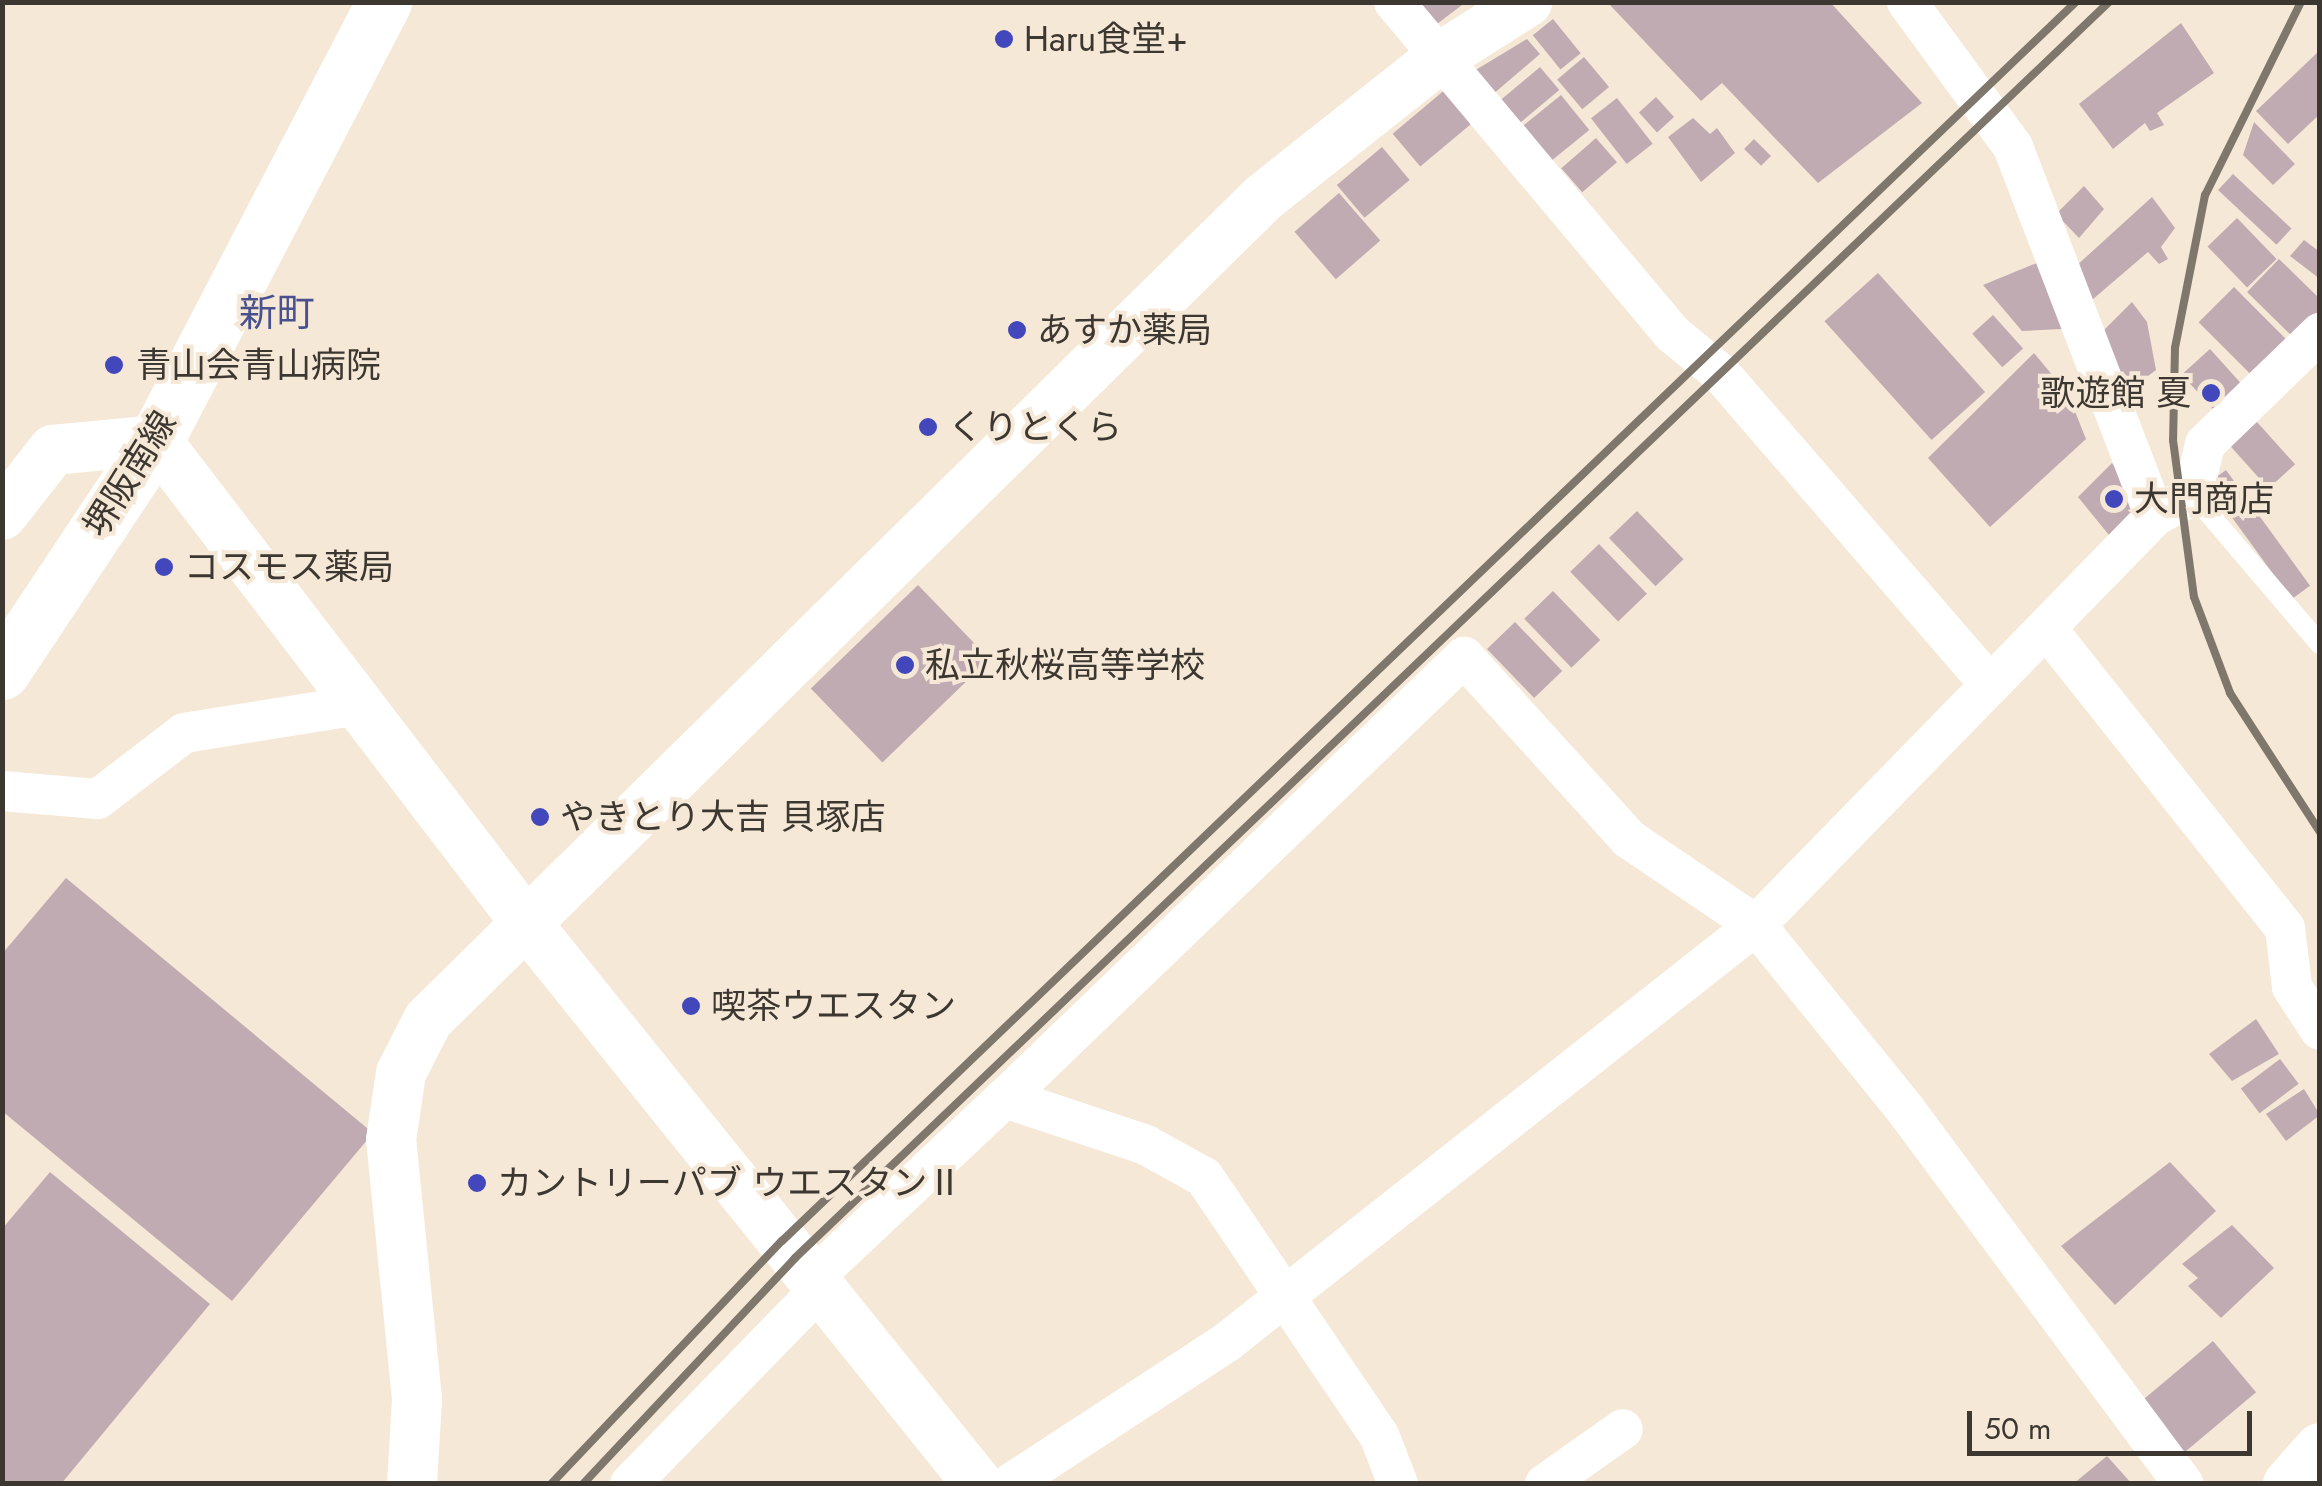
<!DOCTYPE html>
<meta charset="utf-8">
<style>
body{margin:0}
#map{position:relative;width:2322px;height:1486px;overflow:hidden;background:#f6e8d7;font-family:Jost,"Noto Sans JP",sans-serif}
div>[style]{position:absolute}
.building>*{inset:0;background:#c1abb3;transform-origin:0 0}
.service>*{height:20px;margin:-10px;padding:0 10px;transform-origin:10px;border-radius:10px;background:#fff}
.minor>*{height:40px;margin:-20px;padding:0 20px;transform-origin:20px;border-radius:20px;background:#fff}
.tertiary>*{height:50px;margin:-25px;padding:0 25px;transform-origin:25px;border-radius:25px;background:#fff}
.secondary>*{height:55px;margin:-27.5px;padding:0 27.5px;transform-origin:27.5px;border-radius:27.5px;background:#fff}
.rail>*{height:8px;margin:-4px;padding:0 4px;transform-origin:4px;border-radius:4px;background:#7f766c}
.dots>*{width:28px;height:28px;translate:-50% -50%;box-sizing:border-box;border:5px solid #f6e8d7;border-radius:50%}
span{translate:-50% -50%;white-space:nowrap;text-align:center;line-height:1.15;-webkit-text-stroke:8px #f6e8d7;paint-order:stroke}
.poi-label{font-size:35px;color:#3d3731}
.left{translate:0 -50%;text-align:left}
.right{translate:-100% -50%;text-align:right}
.street-label{font-size:35px;color:#3d3731}
.neighbourhood-label{font-size:38px;color:#48518e}
.frame{position:absolute;inset:0;border:5px solid #3d3731;pointer-events:none}
.scale{position:absolute;left:1967px;top:1411px;width:285px;height:45px;box-sizing:border-box;border:5px solid #3d3731;border-top:0;padding-left:12px;font-size:30px;line-height:35px;white-space:nowrap;color:#3d3731;-webkit-text-stroke:8px #f6e8d7;paint-order:stroke}
</style>
<div id="map">
<div class="building">
<div style="clip-path:polygon(1411px 2px,1466px 2px,1433px 27px)"></div>
<div style="clip-path:polygon(1830px 2px,1922px 103px,1818px 183px,1722px 83px,1701px 101px,1609px 4px)"></div>
<div style="left:1553px;top:19px;width:44px;height:26px;rotate:51deg"></div>
<div style="clip-path:polygon(2181px 23px,2214px 73px,2157px 113px,2164px 125px,2150px 131px,2145px 123px,2113px 149px,2079px 104px)"></div>
<div style="clip-path:polygon(1527px 39px,1540px 54px,1492px 95px,1474px 71px)"></div>
<div style="clip-path:polygon(2320px 50px,2320px 114px,2288px 144px,2256px 111px)"></div>
<div style="left:1584px;top:57px;width:39px;height:35px;rotate:50deg"></div>
<div style="left:1540px;top:67px;width:30px;height:51px;rotate:50deg"></div>
<div style="left:1447px;top:88px;width:43px;height:71px;rotate:50deg"></div>
<div style="left:1561px;top:95px;width:45px;height:48px;rotate:51deg"></div>
<div style="left:1656px;top:97px;width:27px;height:23px;rotate:48deg"></div>
<div style="left:1617px;top:98px;width:58px;height:33px;rotate:52deg"></div>
<div style="clip-path:polygon(1693px 118px,1710px 134px,1717px 128px,1735px 153px,1701px 182px,1668px 137px)"></div>
<div style="clip-path:polygon(2254px 122px,2295px 164px,2273px 185px,2243px 155px)"></div>
<div style="left:1596px;top:138px;width:32px;height:46px;rotate:49deg"></div>
<div style="left:1754px;top:139px;width:24px;height:14px;rotate:45deg"></div>
<div style="left:1382px;top:147px;width:43px;height:59px;rotate:50deg"></div>
<div style="left:2233px;top:174px;width:80px;height:22px;rotate:43deg"></div>
<div style="clip-path:polygon(2084px 186px,2104px 209px,2079px 238px,2056px 214px)"></div>
<div style="left:1339px;top:193px;width:63px;height:59px;rotate:49deg"></div>
<div style="clip-path:polygon(2152px 197px,2175px 228px,2161px 247px,2168px 259px,2159px 264px,2148px 252px,2092px 300px,2075px 267px)"></div>
<div style="left:2237px;top:218px;width:57px;height:41px;rotate:46deg"></div>
<div style="clip-path:polygon(2304px 240px,2320px 252px,2320px 279px,2290px 256px)"></div>
<div style="clip-path:polygon(2279px 259px,2320px 299px,2320px 315px,2295px 339px,2247px 292px)"></div>
<div style="clip-path:polygon(2044px 260px,2062px 329px,2022px 331px,1983px 285px)"></div>
<div style="left:1878px;top:273px;width:160px;height:72px;rotate:48deg"></div>
<div style="left:2234px;top:287px;width:83px;height:50px;rotate:45deg"></div>
<div style="clip-path:polygon(2132px 302px,2147px 322px,2156px 370px,2127px 392px,2096px 338px)"></div>
<div style="left:1993px;top:315px;width:45px;height:28px;rotate:48deg"></div>
<div style="left:2210px;top:349px;width:57px;height:38px;rotate:48deg"></div>
<div style="clip-path:polygon(2034px 353px,2068px 394px,2086px 439px,1990px 527px,1928px 458px)"></div>
<div style="left:2257px;top:422px;width:57px;height:36px;rotate:48deg"></div>
<div style="clip-path:polygon(2112px 463px,2143px 504px,2113px 540px,2078px 497px)"></div>
<div style="left:2226px;top:470px;width:143px;height:23px;rotate:54deg"></div>
<div style="left:1637px;top:511px;width:67px;height:39px;rotate:46deg"></div>
<div style="left:1599px;top:544px;width:69px;height:40px;rotate:46deg"></div>
<div style="left:918px;top:585px;width:103px;height:149px;rotate:46deg"></div>
<div style="left:1553px;top:591px;width:68px;height:40px;rotate:46deg"></div>
<div style="left:1515px;top:622px;width:68px;height:39px;rotate:46deg"></div>
<div style="clip-path:polygon(66px 878px,373px 1133px,232px 1301px,2px 1111px,2px 954px)"></div>
<div style="clip-path:polygon(2256px 1019px,2279px 1054px,2232px 1081px,2209px 1054px)"></div>
<div style="left:2280px;top:1059px;width:31px;height:49px;rotate:53deg"></div>
<div style="clip-path:polygon(2304px 1089px,2320px 1115px,2286px 1141px,2266px 1114px)"></div>
<div style="clip-path:polygon(2170px 1162px,2216px 1211px,2115px 1305px,2061px 1246px)"></div>
<div style="clip-path:polygon(50px 1172px,210px 1304px,61px 1484px,2px 1484px,2px 1229px)"></div>
<div style="clip-path:polygon(2232px 1225px,2274px 1268px,2221px 1318px,2188px 1286px,2198px 1278px,2182px 1264px)"></div>
<div style="left:2213px;top:1341px;width:67px;height:96px;rotate:50deg"></div>
<div style="clip-path:polygon(2107px 1456px,2132px 1484px,2073px 1484px)"></div>
</div>
<div class="service">
<div style="left:2193px;top:495px;width:196px;rotate:49.6deg"></div>
</div>
<div class="minor">
<div style="left:1394px;top:2px;width:434px;rotate:50deg"></div>
<div style="left:1673px;top:334px;width:62px;rotate:39.8deg"></div>
<div style="left:1721px;top:374px;width:411px;rotate:49.1deg"></div>
<div style="left:1907px;top:2px;width:180px;rotate:53.8deg"></div>
<div style="left:2013px;top:147px;width:395px;rotate:69deg"></div>
<div style="left:2047px;top:629px;width:382px;rotate:51.5deg"></div>
<div style="left:2285px;top:928px;width:59px;rotate:83.2deg"></div>
<div style="left:2292px;top:987px;width:51px;rotate:56.9deg"></div>
<div style="left:2px;top:791px;width:96px;rotate:4.8deg"></div>
<div style="left:98px;top:799px;width:108px;rotate:-37.5deg"></div>
<div style="left:184px;top:733px;width:177px;rotate:-9.1deg"></div>
<div style="left:1005px;top:1098px;width:637px;rotate:-43.85deg"></div>
<div style="left:1464px;top:657px;width:246px;rotate:47.8deg"></div>
<div style="left:1629px;top:839px;width:153px;rotate:34.1deg"></div>
<div style="left:1756px;top:925px;width:237px;rotate:51deg"></div>
<div style="left:1905px;top:1109px;width:467px;rotate:53.4deg"></div>
<div style="left:811px;top:1280px;width:266px;rotate:-43.2deg"></div>
<div style="left:1005px;top:1098px;width:149px;rotate:18.4deg"></div>
<div style="left:1146px;top:1145px;width:66px;rotate:28.9deg"></div>
<div style="left:1204px;top:1177px;width:312px;rotate:55.9deg"></div>
<div style="left:1379px;top:1435px;width:53px;rotate:68.8deg"></div>
<div style="left:630px;top:1484px;width:272px;rotate:-45.7deg"></div>
<div style="left:1010px;top:1484px;width:259px;rotate:-33.2deg"></div>
<div style="left:1227px;top:1342px;width:674px;rotate:-38.25deg"></div>
<div style="left:1756px;top:925px;width:571px;rotate:-45.71deg"></div>
<div style="left:2155px;top:516px;width:43px;rotate:-28.9deg"></div>
<div style="left:2193px;top:495px;width:52px;rotate:-76.8deg"></div>
<div style="left:2205px;top:444px;width:160px;rotate:-44deg"></div>
<div style="left:1545px;top:1484px;width:95px;rotate:-35.2deg"></div>
</div>
<div class="tertiary">
<div style="left:2px;top:515px;width:83px;rotate:-51.9deg"></div>
<div style="left:53px;top:450px;width:103px;rotate:-5.5deg"></div>
<div style="left:156px;top:440px;width:603px;rotate:52.54deg"></div>
<div style="left:523px;top:919px;width:725px;rotate:51.16deg"></div>
<div style="left:412px;top:1484px;width:85px;rotate:-86.6deg"></div>
<div style="left:417px;top:1399px;width:260px;rotate:-95.7deg"></div>
<div style="left:391px;top:1140px;width:68px;rotate:-81.5deg"></div>
<div style="left:401px;top:1073px;width:59px;rotate:-63deg"></div>
<div style="left:428px;top:1020px;width:1172px;rotate:-44.55deg"></div>
<div style="left:1263px;top:198px;width:228px;rotate:-38.4deg"></div>
<div style="left:1442px;top:56px;width:101px;rotate:-32.4deg"></div>
<div style="left:2288px;top:1484px;width:48px;rotate:-48.4deg"></div>
</div>
<div class="secondary">
<div style="left:2px;top:672px;width:278px;rotate:-56.4deg"></div>
<div style="left:156px;top:440px;width:494px;rotate:-62.5deg"></div>
</div>
<div class="rail">
<div style="left:2301px;top:2px;width:216px;rotate:116.4deg"></div>
<div style="left:2205px;top:195px;width:156px;rotate:101.1deg"></div>
<div style="left:2175px;top:348px;width:92px;rotate:91.2deg"></div>
<div style="left:2173px;top:440px;width:158px;rotate:82.4deg"></div>
<div style="left:2194px;top:597px;width:103px;rotate:69.4deg"></div>
<div style="left:2230px;top:693px;width:166px;rotate:57.1deg"></div>
<div style="left:551px;top:1484px;width:335px;rotate:-46.5deg"></div>
<div style="left:782px;top:1241px;width:1792px;rotate:-43.76deg"></div>
<div style="left:583px;top:1484px;width:310px;rotate:-46.8deg"></div>
<div style="left:795px;top:1258px;width:1818px;rotate:-43.71deg"></div>
</div>
<div class="dots">
<div style="left:1004px;top:39px;background:#4247bb"></div>
<div style="left:1017px;top:330px;background:#4247bb"></div>
<div style="left:114px;top:365px;background:#4247bb"></div>
<div style="left:2211px;top:393px;background:#4247bb"></div>
<div style="left:928px;top:427px;background:#4247bb"></div>
<div style="left:2114px;top:499px;background:#4247bb"></div>
<div style="left:164px;top:567px;background:#4247bb"></div>
<div style="left:905px;top:665px;background:#4247bb"></div>
<div style="left:540px;top:817px;background:#4247bb"></div>
<div style="left:691px;top:1006px;background:#4247bb"></div>
<div style="left:477px;top:1183px;background:#4247bb"></div>
</div>
<div class="poi-label">
<span class="left" style="left:1024px;top:39px">Haru食堂+</span>
<span class="left" style="left:1037px;top:330px">あすか薬局</span>
<span class="left" style="left:136px;top:365px">青山会青山病院</span>
<span class="right" style="left:2191px;top:393px">歌遊館 夏</span>
<span class="left" style="left:948px;top:427px">くりとくら</span>
<span class="left" style="left:2134px;top:499px">大門商店</span>
<span class="left" style="left:184px;top:567px">コスモス薬局</span>
<span class="left" style="left:925px;top:665px">私立秋桜高等学校</span>
<span class="left" style="left:560px;top:817px">やきとり大吉 貝塚店</span>
<span class="left" style="left:711px;top:1006px">喫茶ウエスタン</span>
<span class="left" style="left:497px;top:1183px">カントリーパブ ウエスタンⅡ</span>
</div>
<div class="street-label">
<span style="left:130px;top:474px;rotate:-58deg">堺阪南線</span>
</div>
<div class="neighbourhood-label">
<span style="left:277px;top:313px">新町</span>
</div>
<div class="frame"></div>
<div class="scale">50 m</div>
</div>
